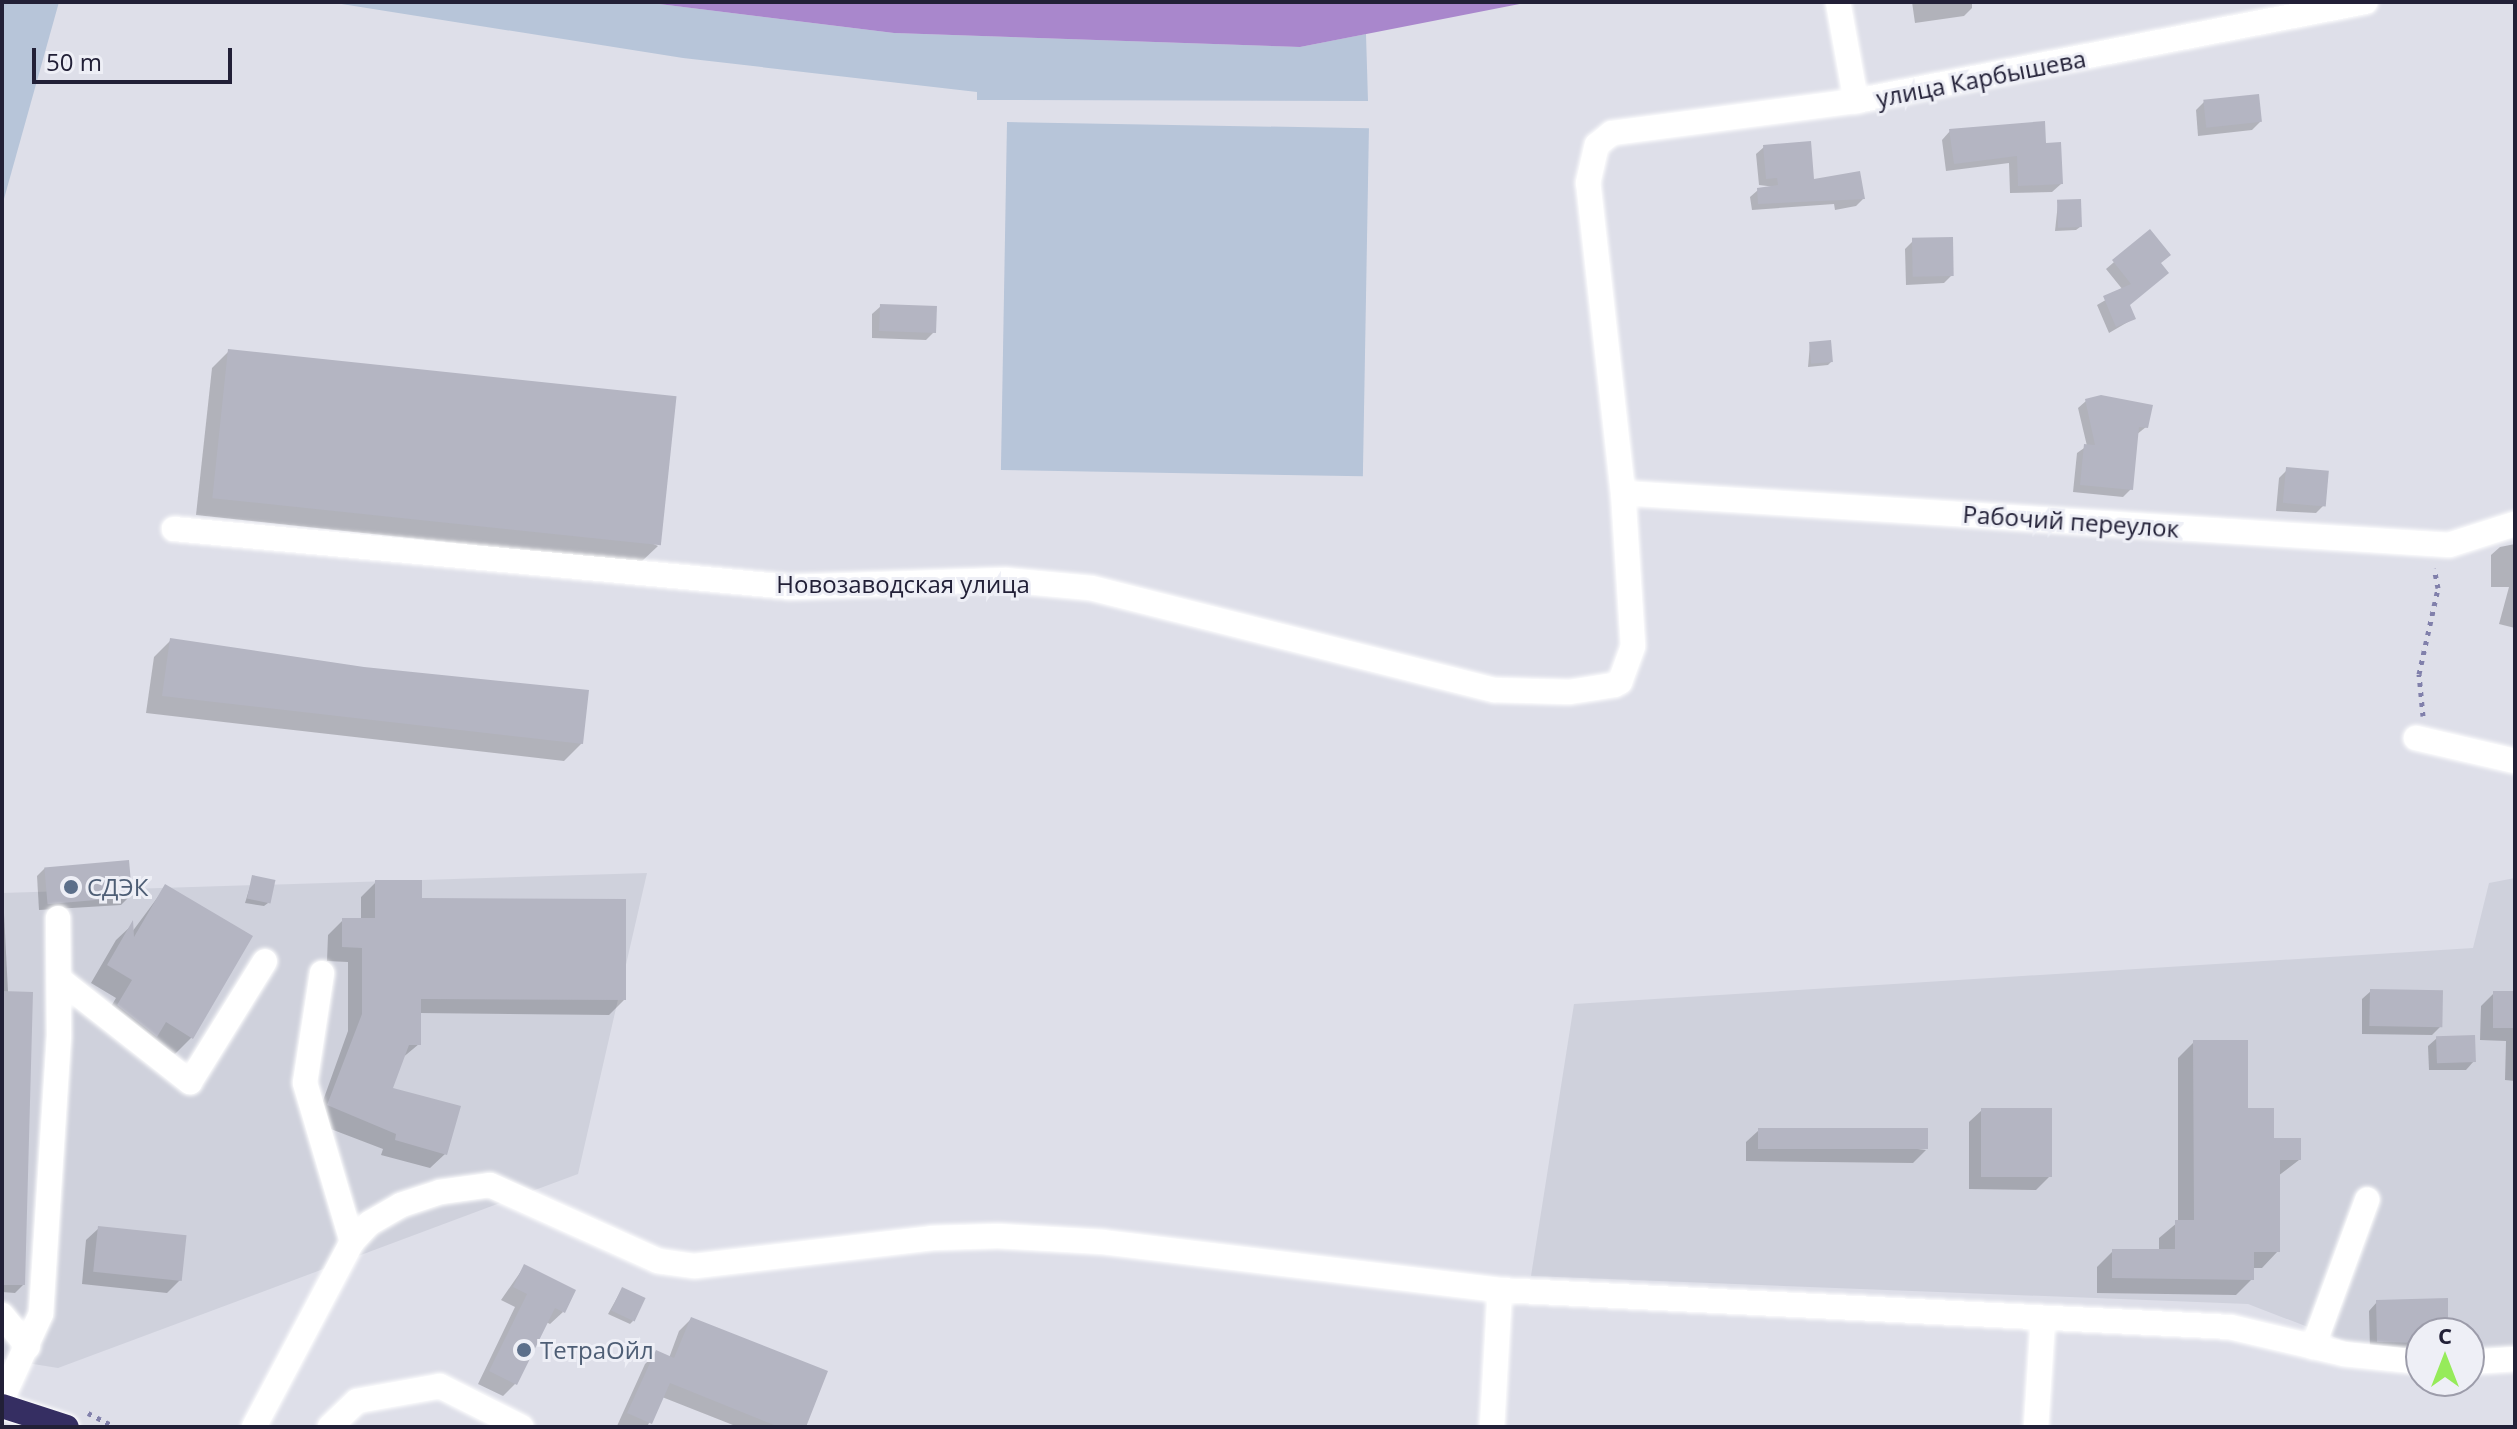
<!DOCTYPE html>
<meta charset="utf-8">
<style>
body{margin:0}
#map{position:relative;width:2517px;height:1429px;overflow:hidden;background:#dedfe9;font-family:"Open Sans",sans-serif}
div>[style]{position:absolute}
.built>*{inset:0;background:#cfd1dc}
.green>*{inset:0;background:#b7c5d9;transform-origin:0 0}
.water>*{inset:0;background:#a987cc}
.shadow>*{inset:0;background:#0003}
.building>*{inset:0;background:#b4b5c2;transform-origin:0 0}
.path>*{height:5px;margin-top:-2.5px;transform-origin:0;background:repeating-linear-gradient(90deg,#8180ab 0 4px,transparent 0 10px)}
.roads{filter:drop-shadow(0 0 2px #fff) drop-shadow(0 0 2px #fff)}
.minor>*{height:24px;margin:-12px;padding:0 12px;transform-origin:12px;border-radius:12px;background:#fff}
.highway>*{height:24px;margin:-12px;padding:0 12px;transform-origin:12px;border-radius:12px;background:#352e62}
.dots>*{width:22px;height:22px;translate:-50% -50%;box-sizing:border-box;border:4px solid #eeeff6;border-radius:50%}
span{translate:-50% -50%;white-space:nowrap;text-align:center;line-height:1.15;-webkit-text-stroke:6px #eeeff6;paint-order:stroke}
.street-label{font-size:24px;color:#222037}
.service-label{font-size:24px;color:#4e5e75}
.left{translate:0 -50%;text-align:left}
.frame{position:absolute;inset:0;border:4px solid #222037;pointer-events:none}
.north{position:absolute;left:2405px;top:1317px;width:80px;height:80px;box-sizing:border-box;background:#eeeff6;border:2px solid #9c9caa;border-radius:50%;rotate:0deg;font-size:22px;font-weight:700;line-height:32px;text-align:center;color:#222037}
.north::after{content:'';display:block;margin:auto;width:28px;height:36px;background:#96eb5a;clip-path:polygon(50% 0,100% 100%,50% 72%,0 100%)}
.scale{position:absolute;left:32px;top:48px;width:200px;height:36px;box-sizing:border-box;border:4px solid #222037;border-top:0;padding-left:10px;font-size:24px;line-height:28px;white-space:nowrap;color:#222037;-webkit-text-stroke:6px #eeeff6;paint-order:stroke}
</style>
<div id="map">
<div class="built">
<div style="clip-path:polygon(647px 873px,578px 1174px,58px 1368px,2px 1359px,2px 893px)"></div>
<div style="clip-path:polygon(2515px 878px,2515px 1349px,2469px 1349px,2469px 1333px,2421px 1333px,2421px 1349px,2365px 1349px,2248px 1304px,1531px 1276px,1574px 1004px,2473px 948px,2489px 883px)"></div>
</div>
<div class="green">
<div style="clip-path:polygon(2px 2px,59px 2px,2px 206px)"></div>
<div style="clip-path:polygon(329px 2px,643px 2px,894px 33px,1300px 47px,1366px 34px,1368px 101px,977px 100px,977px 92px,683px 58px)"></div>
<div style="left:1007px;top:122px;width:362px;height:348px;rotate:1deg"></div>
</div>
<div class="water">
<div style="clip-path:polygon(643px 2px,1530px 2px,1300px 47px,894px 33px)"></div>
</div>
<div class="shadow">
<div style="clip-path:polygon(1912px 2px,1972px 2px,1972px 8px,1964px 16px,1915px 23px)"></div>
<div style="clip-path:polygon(2204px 102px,2260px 122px,2252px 130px,2198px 136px,2196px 110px)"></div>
<div style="clip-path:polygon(1950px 131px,2044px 145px,2061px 184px,2052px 192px,2010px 193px,2009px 163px,1946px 171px,1942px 140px)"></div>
<div style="clip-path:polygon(1764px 147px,1812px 181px,1863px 199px,1856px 206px,1835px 210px,1834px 204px,1752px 210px,1750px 197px,1758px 190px,1776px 187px,1759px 185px,1756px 154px)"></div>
<div style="clip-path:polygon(2058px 203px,2080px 227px,2076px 230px,2055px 231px)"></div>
<div style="clip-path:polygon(2150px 231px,2159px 264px,2128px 305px,2133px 319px,2109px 333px,2097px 305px,2123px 290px,2106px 269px)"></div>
<div style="clip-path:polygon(1913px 241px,1952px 275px,1944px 283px,1906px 285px,1905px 249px)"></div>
<div style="clip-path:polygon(881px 306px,934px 332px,926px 340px,872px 338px,872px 314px)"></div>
<div style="clip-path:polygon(1810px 344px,1831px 362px,1828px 365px,1808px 367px)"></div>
<div style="clip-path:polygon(229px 351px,658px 546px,640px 563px,196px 515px,212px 368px)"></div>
<div style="clip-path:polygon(2086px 401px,2146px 427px,2136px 435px,2131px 489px,2123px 497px,2073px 492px,2077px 453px,2087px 446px,2078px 408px)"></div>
<div style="clip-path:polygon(2287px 470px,2324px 505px,2316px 513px,2276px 511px,2279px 478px)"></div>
<div style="clip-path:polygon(2515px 544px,2515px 628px,2499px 624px,2509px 587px,2491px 587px,2491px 555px,2500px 547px)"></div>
<div style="clip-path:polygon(171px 640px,582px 743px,564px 761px,146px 713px,154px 657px)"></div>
<div style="clip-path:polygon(45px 868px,130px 896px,121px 905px,39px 910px,37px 876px)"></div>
<div style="clip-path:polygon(2px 874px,23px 1285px,15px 1293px,2px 1292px)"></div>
<div style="clip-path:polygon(253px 877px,268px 903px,264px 906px,245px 903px)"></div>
<div style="clip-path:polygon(376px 882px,624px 1000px,609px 1015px,419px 1013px,419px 1044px,401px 1059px,390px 1089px,445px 1154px,430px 1168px,381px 1155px,383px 1149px,315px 1123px,348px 1031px,348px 962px,327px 961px,328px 935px,343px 920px,361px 920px,361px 897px)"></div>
<div style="clip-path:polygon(166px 886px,192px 1037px,175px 1054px,101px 1023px,116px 998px,91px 983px,116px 940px,132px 925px,132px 932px)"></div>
<div style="clip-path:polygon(2371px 991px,2440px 1027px,2432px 1035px,2362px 1034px,2362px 999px)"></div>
<div style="clip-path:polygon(2494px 993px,2515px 993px,2515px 1081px,2505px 1080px,2506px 1041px,2480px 1040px,2481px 1006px)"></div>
<div style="clip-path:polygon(2437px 1038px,2474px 1061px,2466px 1070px,2429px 1070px,2428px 1046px)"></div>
<div style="clip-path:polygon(2194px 1042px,2272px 1140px,2299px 1160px,2278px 1176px,2278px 1251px,2262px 1268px,2252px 1268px,2252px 1279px,2236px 1295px,2097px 1293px,2097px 1267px,2113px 1251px,2159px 1251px,2159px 1238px,2178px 1222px,2178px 1058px)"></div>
<div style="clip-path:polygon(1982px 1110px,2049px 1177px,2036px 1190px,1969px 1189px,1969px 1122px)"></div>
<div style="clip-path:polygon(1759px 1130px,1926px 1150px,1913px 1163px,1746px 1161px,1746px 1142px)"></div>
<div style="clip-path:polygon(99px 1228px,180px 1280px,167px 1293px,82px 1284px,86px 1240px)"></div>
<div style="clip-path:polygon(524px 1267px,563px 1312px,550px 1324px,546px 1322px,516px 1383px,503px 1396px,478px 1384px,515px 1307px,501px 1300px)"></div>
<div style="clip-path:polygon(622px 1289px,633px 1321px,630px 1324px,608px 1314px)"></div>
<div style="clip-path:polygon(2377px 1302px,2446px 1333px,2421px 1333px,2421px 1350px,2370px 1350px,2369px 1311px)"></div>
<div style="clip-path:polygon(691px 1319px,803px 1427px,738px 1427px,662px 1397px,647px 1427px,617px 1426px,645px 1364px,657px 1352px,669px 1358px,679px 1331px)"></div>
</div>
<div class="building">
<div style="left:2259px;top:94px;width:28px;height:56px;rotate:84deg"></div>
<div style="clip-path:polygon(2045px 121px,2046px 143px,2061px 142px,2063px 184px,2018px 186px,2017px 156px,1954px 164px,1949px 129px)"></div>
<div style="clip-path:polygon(1811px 141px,1814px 179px,1860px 171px,1865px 199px,1758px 204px,1757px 188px,1778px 185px,1777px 178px,1766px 179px,1763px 145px)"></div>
<div style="left:2081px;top:199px;width:28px;height:24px;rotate:88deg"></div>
<div style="clip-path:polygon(2150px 229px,2171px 255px,2161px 263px,2169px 273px,2130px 305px,2136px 319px,2116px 327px,2103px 296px,2131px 284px,2112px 260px)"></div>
<div style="left:1953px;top:237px;width:39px;height:41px;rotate:89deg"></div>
<div style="left:880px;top:304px;width:57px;height:27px;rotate:2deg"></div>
<div style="left:1831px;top:340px;width:22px;height:22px;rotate:85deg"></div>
<div style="left:228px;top:349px;width:451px;height:150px;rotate:6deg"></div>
<div style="clip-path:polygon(2101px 395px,2153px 405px,2148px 428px,2139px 427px,2133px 490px,2080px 485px,2084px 444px,2095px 445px,2085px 399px)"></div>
<div style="left:2286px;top:467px;width:43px;height:36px;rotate:5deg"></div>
<div style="clip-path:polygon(170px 638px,364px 667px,589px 690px,583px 744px,162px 696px)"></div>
<div style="left:129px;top:860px;width:37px;height:85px;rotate:85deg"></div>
<div style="left:252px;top:875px;width:24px;height:24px;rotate:12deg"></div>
<div style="clip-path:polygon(375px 880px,422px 880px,422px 898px,626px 899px,626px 1000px,421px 999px,421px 1045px,409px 1045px,393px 1088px,461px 1106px,447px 1155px,395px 1140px,396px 1134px,327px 1105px,362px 1014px,362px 948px,342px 947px,342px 918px,375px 918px)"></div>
<div style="clip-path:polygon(165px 884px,253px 936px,193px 1039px,166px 1022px,157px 1037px,117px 1005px,132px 980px,107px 965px,133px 920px,134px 937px)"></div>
<div style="left:2370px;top:989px;width:73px;height:37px;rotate:1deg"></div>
<div style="clip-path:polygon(2px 991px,33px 992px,25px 1285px,2px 1285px)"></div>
<div style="left:2493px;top:991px;width:22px;height:37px"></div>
<div style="left:2475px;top:1035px;width:27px;height:39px;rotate:88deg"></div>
<div style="clip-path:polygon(2193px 1040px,2248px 1040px,2248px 1108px,2274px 1108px,2274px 1138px,2301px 1138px,2301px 1160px,2280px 1160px,2280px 1252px,2254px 1252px,2254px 1280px,2112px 1278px,2112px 1249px,2175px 1249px,2175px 1220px,2194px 1220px)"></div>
<div style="left:1981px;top:1108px;width:71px;height:69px"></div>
<div style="left:1758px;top:1128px;width:170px;height:21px"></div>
<div style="left:98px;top:1226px;width:89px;height:46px;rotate:6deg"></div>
<div style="clip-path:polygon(524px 1264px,576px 1290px,565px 1313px,555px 1308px,517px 1385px,489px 1371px,527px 1294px,513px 1287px)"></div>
<div style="left:622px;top:1287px;width:26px;height:26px;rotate:25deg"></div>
<div style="clip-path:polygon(2448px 1298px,2448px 1333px,2421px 1333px,2421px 1343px,2377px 1342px,2376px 1300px)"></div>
<div style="clip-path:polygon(691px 1317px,828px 1371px,806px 1427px,779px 1427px,670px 1383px,652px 1424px,627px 1413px,656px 1350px,674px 1358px)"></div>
</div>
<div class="path">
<div style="left:2423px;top:716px;width:42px;rotate:-95.4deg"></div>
<div style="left:2419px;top:674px;width:88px;rotate:-77.5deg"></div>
<div style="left:2438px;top:588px;width:20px;rotate:-101deg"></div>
<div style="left:88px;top:1413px;width:30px;rotate:27deg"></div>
</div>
<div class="roads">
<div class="minor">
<div style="left:1838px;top:2px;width:101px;rotate:79.7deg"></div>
<div style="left:1623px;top:493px;width:828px;rotate:3.6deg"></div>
<div style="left:2449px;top:545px;width:69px;rotate:-17.7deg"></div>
<div style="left:174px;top:529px;width:619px;rotate:5.38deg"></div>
<div style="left:790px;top:587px;width:215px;rotate:-1.9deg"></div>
<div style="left:1005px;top:580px;width:86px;rotate:5.3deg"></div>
<div style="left:1091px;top:588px;width:417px;rotate:14.2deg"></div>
<div style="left:1495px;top:690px;width:74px;rotate:1.5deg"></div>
<div style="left:1569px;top:692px;width:46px;rotate:-8.8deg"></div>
<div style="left:1614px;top:685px;width:7px;rotate:-27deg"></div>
<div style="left:1620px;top:682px;width:38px;rotate:-70deg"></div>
<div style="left:1633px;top:646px;width:153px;rotate:-93.7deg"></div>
<div style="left:1623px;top:493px;width:312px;rotate:-96.4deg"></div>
<div style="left:1588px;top:183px;width:39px;rotate:-77deg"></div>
<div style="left:1597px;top:145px;width:19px;rotate:-39deg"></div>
<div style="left:1612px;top:133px;width:246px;rotate:-7.5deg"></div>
<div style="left:1856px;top:101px;width:519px;rotate:-11.01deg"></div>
<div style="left:2416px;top:738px;width:102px;rotate:13.1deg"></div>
<div style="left:322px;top:973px;width:111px;rotate:98.8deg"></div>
<div style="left:305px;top:1083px;width:166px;rotate:73.5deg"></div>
<div style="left:59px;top:979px;width:167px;rotate:38.2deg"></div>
<div style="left:190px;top:1082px;width:142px;rotate:-58.2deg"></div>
<div style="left:2px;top:1315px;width:41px;rotate:50.9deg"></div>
<div style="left:2313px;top:1347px;width:157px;rotate:-69.8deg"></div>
<div style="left:2469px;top:1362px;width:46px;rotate:-3.7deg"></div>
<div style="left:2px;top:1399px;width:94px;rotate:-65.4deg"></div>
<div style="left:41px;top:1314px;width:279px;rotate:-86.3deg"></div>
<div style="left:59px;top:1036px;width:118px;rotate:-90.5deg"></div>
<div style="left:254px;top:1427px;width:209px;rotate:-62.1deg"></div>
<div style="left:352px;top:1242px;width:26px;rotate:-47deg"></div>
<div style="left:370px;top:1223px;width:36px;rotate:-30deg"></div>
<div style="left:401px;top:1205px;width:41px;rotate:-18.4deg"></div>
<div style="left:440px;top:1192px;width:50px;rotate:-8deg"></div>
<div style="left:490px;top:1185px;width:184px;rotate:24.3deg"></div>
<div style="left:658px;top:1261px;width:37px;rotate:8deg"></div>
<div style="left:695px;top:1266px;width:239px;rotate:-6.7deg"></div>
<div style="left:932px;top:1238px;width:66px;rotate:-1.7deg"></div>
<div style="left:998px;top:1236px;width:105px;rotate:3.3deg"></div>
<div style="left:1103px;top:1242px;width:400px;rotate:6.9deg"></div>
<div style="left:1500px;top:1290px;width:731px;rotate:2.9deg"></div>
<div style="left:2230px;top:1327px;width:117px;rotate:13.3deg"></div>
<div style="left:2344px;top:1354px;width:77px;rotate:5.9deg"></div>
<div style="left:330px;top:1427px;width:37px;rotate:-44deg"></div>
<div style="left:357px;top:1401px;width:84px;rotate:-10.2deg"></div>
<div style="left:440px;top:1386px;width:91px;rotate:26.8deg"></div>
<div style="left:1492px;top:1427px;width:137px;rotate:-86.7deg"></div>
<div style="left:2036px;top:1427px;width:107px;rotate:-86.3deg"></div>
</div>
<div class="highway">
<div style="left:2px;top:1406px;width:68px;rotate:17.9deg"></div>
</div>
</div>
<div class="dots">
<div style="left:71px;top:887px;background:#5c6f8a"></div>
<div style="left:524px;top:1350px;background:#5c6f8a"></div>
</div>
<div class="street-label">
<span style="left:1981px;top:78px;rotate:-11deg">улица Карбышева</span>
<span style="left:2071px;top:521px;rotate:4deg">Рабочий переулок</span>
<span style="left:903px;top:584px">Новозаводская улица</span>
</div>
<div class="service-label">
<span class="left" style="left:87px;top:887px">СДЭК</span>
<span class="left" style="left:540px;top:1350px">ТетраОйл</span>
</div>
<div class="frame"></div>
<div class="north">С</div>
<div class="scale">50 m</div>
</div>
